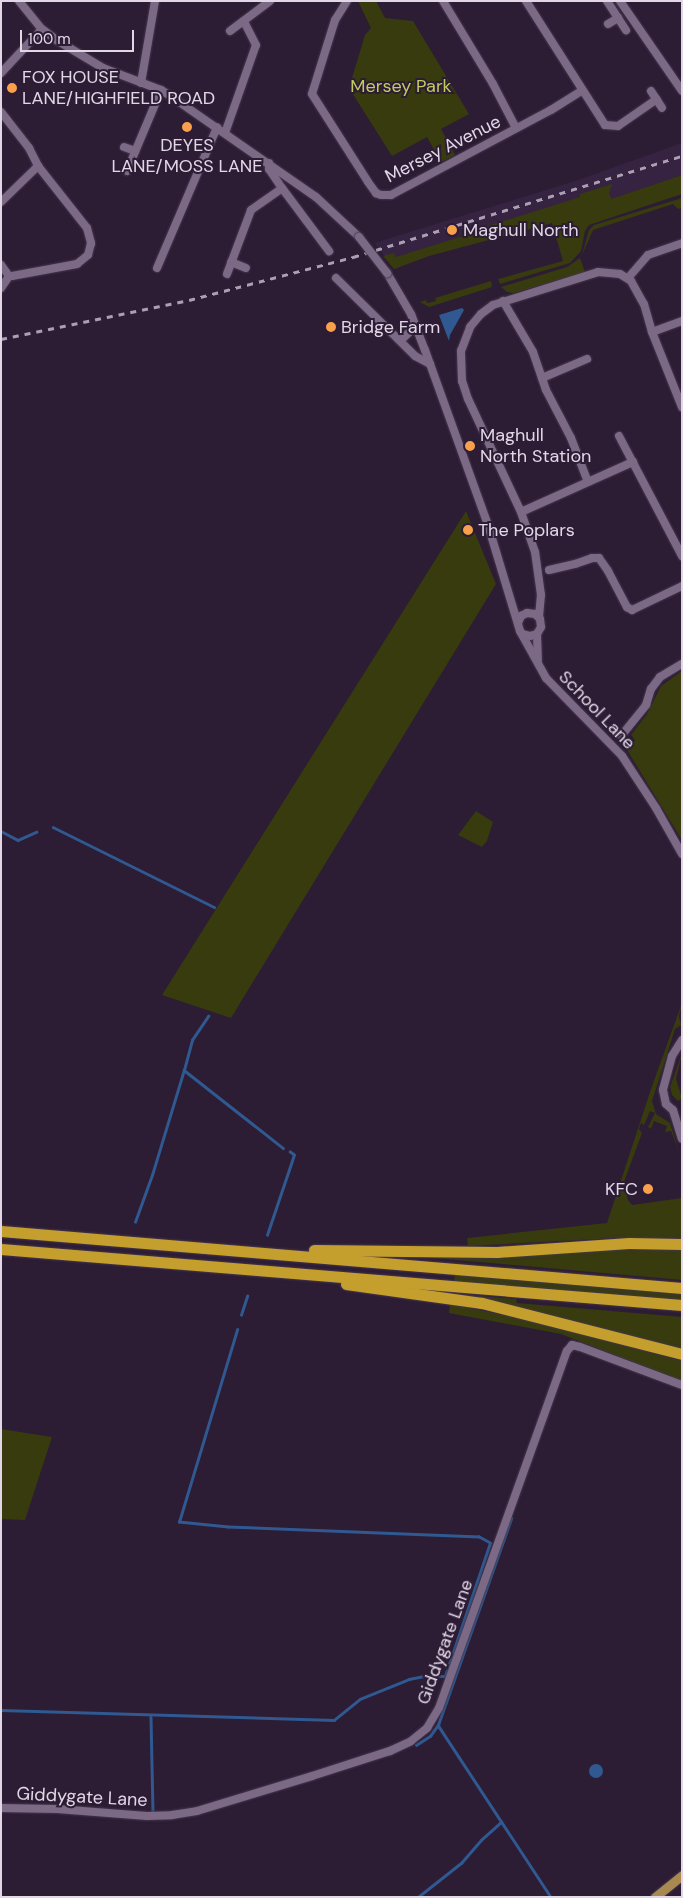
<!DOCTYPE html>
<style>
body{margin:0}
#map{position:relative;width:683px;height:1898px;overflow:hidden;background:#2c1c34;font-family:"DM Sans",sans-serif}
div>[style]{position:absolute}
.built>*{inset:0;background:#362241}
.green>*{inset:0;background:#373b0e;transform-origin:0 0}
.water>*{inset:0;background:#2f5990}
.round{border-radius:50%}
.stream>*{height:2.5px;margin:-1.25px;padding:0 1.25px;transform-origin:1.25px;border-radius:1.25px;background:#2f5990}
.roads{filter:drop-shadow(0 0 1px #45374c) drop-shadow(0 0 1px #45374c)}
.minor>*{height:8px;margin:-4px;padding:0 4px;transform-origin:4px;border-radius:4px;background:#7c6986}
.major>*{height:9px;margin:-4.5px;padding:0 4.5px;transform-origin:4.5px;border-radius:4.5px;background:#a88951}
.highway>*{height:11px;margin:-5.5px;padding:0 5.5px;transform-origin:5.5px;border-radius:5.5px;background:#c59f2d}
.rail>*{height:2.5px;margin-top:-1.25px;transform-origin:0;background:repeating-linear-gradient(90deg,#ab9fb2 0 6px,transparent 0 12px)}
.bridges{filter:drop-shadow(0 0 1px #45374c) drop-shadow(0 0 1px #45374c)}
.minor-bridge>*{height:8px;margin:-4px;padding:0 4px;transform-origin:4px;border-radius:4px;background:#7c6986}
.dots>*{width:14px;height:14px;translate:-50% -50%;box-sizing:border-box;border:2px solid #2c1c34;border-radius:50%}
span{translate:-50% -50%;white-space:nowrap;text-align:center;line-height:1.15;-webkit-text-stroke:4px #2c1c34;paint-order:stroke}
.poi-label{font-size:18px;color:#e1d7e7}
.left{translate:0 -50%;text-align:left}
.right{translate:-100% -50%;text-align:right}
.park-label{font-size:18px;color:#c3cc62}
.street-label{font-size:18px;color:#e1d7e7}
.frame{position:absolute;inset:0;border:2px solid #e1d7e7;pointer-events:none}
.scale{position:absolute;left:20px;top:30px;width:114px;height:22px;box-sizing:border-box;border:2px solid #e1d7e7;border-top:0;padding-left:6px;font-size:15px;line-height:18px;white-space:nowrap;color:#e1d7e7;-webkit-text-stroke:4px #2c1c34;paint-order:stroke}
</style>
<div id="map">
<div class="built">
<div style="clip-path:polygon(682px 143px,682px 175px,600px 203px,552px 223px,429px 256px,394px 269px,374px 243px,575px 181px)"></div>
</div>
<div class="green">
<div style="clip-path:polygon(358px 1px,376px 1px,385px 18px,413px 21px,469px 114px,441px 129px,455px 155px,441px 162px,427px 137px,392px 156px,349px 88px,365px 35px,371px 28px)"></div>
<div style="clip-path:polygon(682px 175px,682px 194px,589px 225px,585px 231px,581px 251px,570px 263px,500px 284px,498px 279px,563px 261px,552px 223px,429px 256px,394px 269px,383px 256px,394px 253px,396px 257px,476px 232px,475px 230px,580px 197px,580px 194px,612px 184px,609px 193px,611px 199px)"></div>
<div style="clip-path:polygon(682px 198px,682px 208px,678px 209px,673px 204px,593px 230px,582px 255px,589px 230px,594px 225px)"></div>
<div style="clip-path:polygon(580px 258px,585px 272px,514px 293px,507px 292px,501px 287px,567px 267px)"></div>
<div style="clip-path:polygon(491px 281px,492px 287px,429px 307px,420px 302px,426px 300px,427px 303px,436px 301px,435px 298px)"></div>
<div style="clip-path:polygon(466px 511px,496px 584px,231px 1018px,162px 995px)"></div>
<div style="clip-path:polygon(682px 671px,682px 840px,627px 750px,635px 740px,631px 735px,647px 714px,661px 686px)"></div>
<div style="clip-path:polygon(476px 811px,493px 822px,487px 841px,482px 847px,458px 835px)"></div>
<div style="clip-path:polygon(682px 1003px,679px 1016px,681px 1025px,675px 1029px,652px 1101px,656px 1114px,670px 1123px,679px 1152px,671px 1131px,665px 1132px,667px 1126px,654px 1121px,651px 1129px,648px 1127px,655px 1113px,650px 1111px,644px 1125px,641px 1123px,639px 1129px,642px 1133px,624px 1182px,628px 1200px,632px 1205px,682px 1198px,682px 1238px,614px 1238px,468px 1246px,467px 1238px,607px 1223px,651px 1089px)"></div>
<div style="clip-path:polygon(682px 1053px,676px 1079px,682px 1098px,678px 1101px,672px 1095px,670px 1087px)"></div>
<div style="clip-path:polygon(682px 1247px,682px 1280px,411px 1256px,581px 1249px)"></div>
<div style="left:455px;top:1273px;width:228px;height:8px;rotate:5deg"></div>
<div style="clip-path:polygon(452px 1294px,516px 1299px,517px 1303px,682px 1317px,682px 1350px)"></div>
<div style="clip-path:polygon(450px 1304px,529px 1320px,682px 1361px,682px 1381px,561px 1334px,449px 1313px)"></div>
<div style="clip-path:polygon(1px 1429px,52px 1437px,25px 1520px,1px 1519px)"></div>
</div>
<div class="water">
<div style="clip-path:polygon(462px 308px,464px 310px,450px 335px,449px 341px,439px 315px)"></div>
<div class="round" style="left:589px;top:1764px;width:14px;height:14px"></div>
</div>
<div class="stream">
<div style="left:53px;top:827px;width:180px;rotate:26.4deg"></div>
<div style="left:1px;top:831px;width:19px;rotate:28deg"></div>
<div style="left:18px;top:840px;width:20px;rotate:-24deg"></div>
<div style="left:184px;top:1070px;width:31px;rotate:-75deg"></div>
<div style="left:192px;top:1040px;width:29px;rotate:-56deg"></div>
<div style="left:135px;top:1222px;width:50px;rotate:-70.1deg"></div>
<div style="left:152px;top:1175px;width:110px;rotate:-73.1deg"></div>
<div style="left:184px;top:1070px;width:126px;rotate:38.2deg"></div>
<div style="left:267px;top:1235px;width:84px;rotate:-71.4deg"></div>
<div style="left:294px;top:1155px;width:5px;rotate:-143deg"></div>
<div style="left:241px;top:1315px;width:20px;rotate:-72deg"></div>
<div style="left:1px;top:1710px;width:333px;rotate:1.7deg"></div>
<div style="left:334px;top:1720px;width:33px;rotate:-39deg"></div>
<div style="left:360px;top:1699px;width:53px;rotate:-22.2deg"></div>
<div style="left:409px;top:1679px;width:20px;rotate:-11deg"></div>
<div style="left:429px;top:1675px;width:16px;rotate:4deg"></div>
<div style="left:445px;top:1676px;width:140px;rotate:-71.3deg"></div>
<div style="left:490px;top:1543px;width:13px;rotate:-151deg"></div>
<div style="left:479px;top:1537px;width:251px;rotate:-177.7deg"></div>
<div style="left:228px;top:1527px;width:49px;rotate:-174.2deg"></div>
<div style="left:179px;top:1522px;width:201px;rotate:-73.2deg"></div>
<div style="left:151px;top:1717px;width:93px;rotate:88.8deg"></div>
<div style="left:438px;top:1725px;width:206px;rotate:56.7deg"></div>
<div style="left:416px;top:1745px;width:17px;rotate:-33deg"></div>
<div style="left:430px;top:1736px;width:14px;rotate:-54deg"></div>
<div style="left:438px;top:1725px;width:219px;rotate:-70.5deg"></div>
<div style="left:418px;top:1897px;width:55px;rotate:-38.3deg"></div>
<div style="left:461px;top:1863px;width:30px;rotate:-49deg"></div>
<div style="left:481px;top:1840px;width:27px;rotate:-42deg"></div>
</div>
<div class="roads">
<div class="minor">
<div style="left:19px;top:1px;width:36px;rotate:51deg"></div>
<div style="left:42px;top:29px;width:20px;rotate:37deg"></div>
<div style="left:58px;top:41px;width:52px;rotate:31deg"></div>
<div style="left:103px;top:68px;width:62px;rotate:20.8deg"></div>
<div style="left:161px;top:90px;width:13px;rotate:32deg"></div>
<div style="left:172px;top:97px;width:175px;rotate:34.8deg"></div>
<div style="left:316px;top:197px;width:59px;rotate:42.9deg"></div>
<div style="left:347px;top:1px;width:22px;rotate:122deg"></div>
<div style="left:335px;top:20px;width:77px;rotate:107.3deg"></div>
<div style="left:312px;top:94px;width:104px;rotate:57.5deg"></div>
<div style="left:368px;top:182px;width:14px;rotate:54deg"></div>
<div style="left:376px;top:193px;width:5px;rotate:22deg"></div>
<div style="left:381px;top:195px;width:10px"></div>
<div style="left:391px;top:195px;width:181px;rotate:-28deg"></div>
<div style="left:551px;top:110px;width:36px;rotate:-32deg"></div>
<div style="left:443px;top:1px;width:97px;rotate:58.9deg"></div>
<div style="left:493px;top:84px;width:50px;rotate:62.4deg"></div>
<div style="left:526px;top:1px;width:147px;rotate:57.5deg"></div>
<div style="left:605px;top:125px;width:13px;rotate:4deg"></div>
<div style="left:618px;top:126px;width:47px;rotate:-34.7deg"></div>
<div style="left:607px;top:1px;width:35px;rotate:57deg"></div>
<div style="left:620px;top:1px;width:109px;rotate:55.4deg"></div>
<div style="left:608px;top:24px;width:12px;rotate:-31deg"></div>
<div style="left:230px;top:31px;width:50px;rotate:-36.9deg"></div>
<div style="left:1px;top:73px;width:60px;rotate:-47deg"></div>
<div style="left:141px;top:83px;width:83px;rotate:-80.3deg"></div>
<div style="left:651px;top:91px;width:20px;rotate:57deg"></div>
<div style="left:1px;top:112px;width:46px;rotate:52.1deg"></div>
<div style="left:29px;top:148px;width:20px;rotate:63deg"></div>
<div style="left:38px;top:166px;width:79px;rotate:51.7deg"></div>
<div style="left:87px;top:228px;width:16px;rotate:75deg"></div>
<div style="left:91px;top:243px;width:12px;rotate:104deg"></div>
<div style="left:88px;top:255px;width:14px;rotate:141deg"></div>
<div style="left:77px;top:264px;width:66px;rotate:169.5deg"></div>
<div style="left:12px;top:276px;width:3px;rotate:180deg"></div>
<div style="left:9px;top:276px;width:14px;rotate:-126deg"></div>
<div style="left:225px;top:133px;width:93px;rotate:-70.6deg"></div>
<div style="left:256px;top:45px;width:27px;rotate:-117deg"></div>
<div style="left:124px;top:147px;width:12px;rotate:20deg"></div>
<div style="left:269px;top:163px;width:6px;rotate:90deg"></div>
<div style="left:269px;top:169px;width:23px;rotate:56deg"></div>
<div style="left:282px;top:188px;width:79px;rotate:53.3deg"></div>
<div style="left:127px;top:171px;width:88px;rotate:-67.2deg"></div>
<div style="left:1px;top:202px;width:52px;rotate:-44.2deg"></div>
<div style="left:231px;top:262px;width:16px;rotate:22deg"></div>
<div style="left:157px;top:268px;width:153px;rotate:-66.9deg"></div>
<div style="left:387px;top:273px;width:48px;rotate:59.7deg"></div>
<div style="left:411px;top:314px;width:39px;rotate:69deg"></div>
<div style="left:425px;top:350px;width:186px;rotate:70.2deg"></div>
<div style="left:488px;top:525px;width:111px;rotate:73.2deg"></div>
<div style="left:520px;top:631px;width:54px;rotate:61deg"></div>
<div style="left:546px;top:678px;width:109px;rotate:45.7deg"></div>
<div style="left:622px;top:756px;width:62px;rotate:56.8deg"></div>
<div style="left:656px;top:808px;width:53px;rotate:60.5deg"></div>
<div style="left:227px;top:274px;width:68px;rotate:-69.4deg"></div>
<div style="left:251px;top:210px;width:38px;rotate:-35deg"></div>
<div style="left:336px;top:278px;width:111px;rotate:44.6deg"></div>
<div style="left:415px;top:356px;width:17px;rotate:28deg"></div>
<div style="left:628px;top:278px;width:30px;rotate:-49deg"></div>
<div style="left:648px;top:255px;width:36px;rotate:-19deg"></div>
<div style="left:1px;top:288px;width:14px;rotate:-56deg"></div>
<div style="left:503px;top:301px;width:59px;rotate:59.5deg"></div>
<div style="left:533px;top:352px;width:40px;rotate:71.1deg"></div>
<div style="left:546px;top:390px;width:54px;rotate:62.5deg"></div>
<div style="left:571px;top:438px;width:47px;rotate:68.9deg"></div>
<div style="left:652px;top:332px;width:32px;rotate:-20deg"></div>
<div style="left:401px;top:340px;width:21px;rotate:-43deg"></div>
<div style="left:542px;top:378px;width:49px;rotate:-22.9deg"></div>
<div style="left:619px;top:436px;width:136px;rotate:62.3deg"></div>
<div style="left:521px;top:512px;width:123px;rotate:-24.1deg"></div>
<div style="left:549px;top:570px;width:27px;rotate:-13deg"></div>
<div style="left:575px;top:564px;width:18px;rotate:-19deg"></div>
<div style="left:592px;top:558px;width:7px"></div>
<div style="left:599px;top:558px;width:16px;rotate:55deg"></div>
<div style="left:608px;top:571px;width:41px;rotate:62.2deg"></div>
<div style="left:627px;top:607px;width:6px;rotate:31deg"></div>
<div style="left:632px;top:610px;width:55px;rotate:-25.6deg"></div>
<div style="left:539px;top:617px;width:22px;rotate:-85deg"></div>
<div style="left:541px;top:595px;width:43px;rotate:-97.9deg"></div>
<div style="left:535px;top:552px;width:42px;rotate:-109.3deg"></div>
<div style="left:521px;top:512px;width:125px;rotate:-115.1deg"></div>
<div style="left:468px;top:399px;width:19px;rotate:-108deg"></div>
<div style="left:462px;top:381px;width:30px;rotate:-92deg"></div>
<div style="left:461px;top:351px;width:26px;rotate:-69deg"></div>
<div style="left:470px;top:327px;width:17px;rotate:-50deg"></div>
<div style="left:481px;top:314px;width:15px;rotate:-37deg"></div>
<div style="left:493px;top:305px;width:110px;rotate:-17.4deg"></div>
<div style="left:598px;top:272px;width:22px;rotate:5deg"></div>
<div style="left:620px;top:274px;width:13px;rotate:32deg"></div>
<div style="left:631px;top:281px;width:26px;rotate:61deg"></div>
<div style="left:644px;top:304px;width:29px;rotate:74deg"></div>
<div style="left:652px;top:332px;width:81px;rotate:68.2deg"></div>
<div style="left:518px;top:623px;width:8px;rotate:-67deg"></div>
<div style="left:521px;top:616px;width:7px;rotate:-27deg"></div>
<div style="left:527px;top:613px;width:8px;rotate:7deg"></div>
<div style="left:535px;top:614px;width:7px;rotate:45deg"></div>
<div style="left:540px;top:619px;width:8px;rotate:83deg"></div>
<div style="left:541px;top:627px;width:8px;rotate:120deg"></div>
<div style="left:537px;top:634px;width:7px;rotate:164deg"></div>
<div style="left:530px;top:636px;width:7px;rotate:-164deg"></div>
<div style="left:537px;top:634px;width:26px;rotate:88deg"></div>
<div style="left:621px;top:736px;width:40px;rotate:-51deg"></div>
<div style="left:646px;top:705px;width:17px;rotate:-73deg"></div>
<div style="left:651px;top:689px;width:15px;rotate:-53deg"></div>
<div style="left:660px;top:677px;width:26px;rotate:-31deg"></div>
<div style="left:682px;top:1040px;width:19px;rotate:122deg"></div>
<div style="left:672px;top:1056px;width:35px;rotate:105deg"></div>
<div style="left:663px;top:1090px;width:14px;rotate:78deg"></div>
<div style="left:666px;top:1104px;width:9px;rotate:41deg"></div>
<div style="left:673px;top:1110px;width:30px;rotate:73deg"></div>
<div style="left:1px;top:1808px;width:56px;rotate:1deg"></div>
<div style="left:57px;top:1809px;width:90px;rotate:4.4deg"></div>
<div style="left:147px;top:1816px;width:25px;rotate:-2deg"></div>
<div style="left:172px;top:1815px;width:25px;rotate:-9deg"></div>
<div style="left:197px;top:1811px;width:120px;rotate:-16.9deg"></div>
<div style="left:312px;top:1776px;width:82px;rotate:-17.8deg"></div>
<div style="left:390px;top:1751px;width:23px;rotate:-25deg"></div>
<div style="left:411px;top:1741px;width:21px;rotate:-39deg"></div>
<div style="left:427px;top:1728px;width:23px;rotate:-59deg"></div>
<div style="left:439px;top:1708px;width:379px;rotate:-70.3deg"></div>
<div style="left:567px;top:1351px;width:8px;rotate:-50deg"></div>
<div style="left:572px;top:1345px;width:8px;rotate:14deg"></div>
<div style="left:580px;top:1347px;width:109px;rotate:20.4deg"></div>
</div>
<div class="major">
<div style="left:655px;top:1897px;width:35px;rotate:-39deg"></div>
</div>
<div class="highway">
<div style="left:1px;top:1231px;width:683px;rotate:4.78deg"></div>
<div style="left:1px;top:1249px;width:683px;rotate:4.7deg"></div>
<div style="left:314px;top:1250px;width:183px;rotate:0.6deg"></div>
<div style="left:497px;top:1252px;width:132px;rotate:-3.9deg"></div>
<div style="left:629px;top:1243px;width:53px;rotate:1.1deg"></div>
<div style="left:346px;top:1284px;width:137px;rotate:8deg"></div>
<div style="left:482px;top:1303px;width:206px;rotate:14.3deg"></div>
</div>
</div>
<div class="rail">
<div style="left:1px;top:339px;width:192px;rotate:-11.7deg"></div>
<div style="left:189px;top:300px;width:170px;rotate:-14.7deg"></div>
<div style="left:353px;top:257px;width:344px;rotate:-17.1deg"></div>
</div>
<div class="bridges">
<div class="minor-bridge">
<div style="left:359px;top:237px;width:46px;rotate:52.1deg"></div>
</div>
</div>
<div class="dots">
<div style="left:12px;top:88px;background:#f8a04b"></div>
<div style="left:187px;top:127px;background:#f8a04b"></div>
<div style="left:452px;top:230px;background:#f8a04b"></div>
<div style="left:331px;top:327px;background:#f8a04b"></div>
<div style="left:470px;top:446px;background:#f8a04b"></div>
<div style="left:468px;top:530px;background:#f8a04b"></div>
<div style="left:648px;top:1189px;background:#f8a04b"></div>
</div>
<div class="poi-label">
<span class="left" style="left:22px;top:88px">FOX HOUSE<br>LANE/HIGHFIELD ROAD</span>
<span style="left:187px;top:156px">DEYES<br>LANE/MOSS LANE</span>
<span class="left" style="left:463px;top:230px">Maghull North</span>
<span class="left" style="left:341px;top:327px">Bridge Farm</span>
<span class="left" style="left:480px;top:446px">Maghull<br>North Station</span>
<span class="left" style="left:478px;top:530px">The Poplars</span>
<span class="right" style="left:638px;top:1189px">KFC</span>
</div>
<div class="park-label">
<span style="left:401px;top:86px">Mersey Park</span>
</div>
<div class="street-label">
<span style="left:443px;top:149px;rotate:-27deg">Mersey Avenue</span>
<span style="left:597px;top:710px;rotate:46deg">School Lane</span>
<span style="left:445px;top:1642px;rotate:-70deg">Giddygate Lane</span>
<span style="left:82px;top:1797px;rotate:3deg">Giddygate Lane</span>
</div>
<div class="frame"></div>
<div class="scale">100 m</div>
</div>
